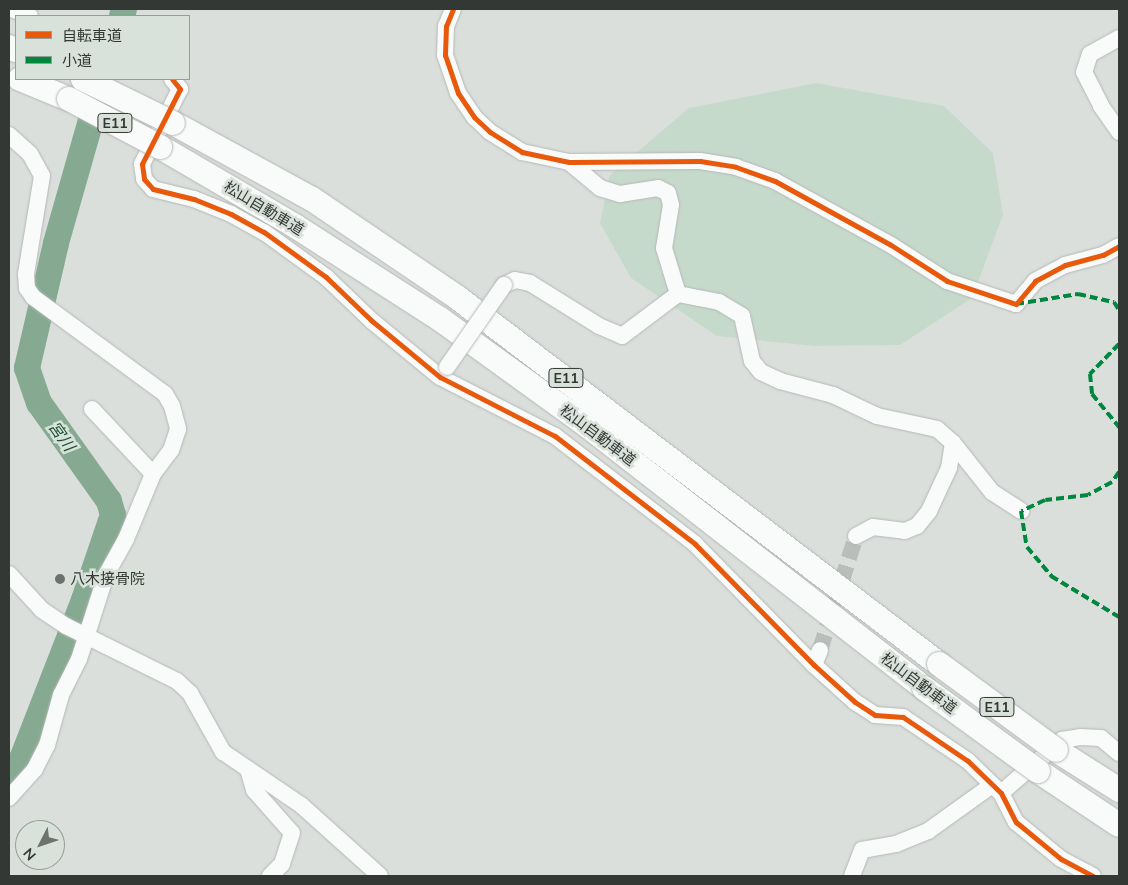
<!DOCTYPE html>
<meta charset="utf-8">
<style>
body{margin:0}
#map{position:relative;width:1128px;height:885px;overflow:hidden;background:#dadfdb;font-family:Mulish,"Noto Sans JP",sans-serif}
div>[style]{position:absolute}
.green>*{inset:0;background:#c6dacc}
.river>*{height:26px;margin:-13px;padding:0 13px;transform-origin:13px;border-radius:13px;background:#86aa91}
.minor-tunnel>*{height:16px;margin-top:-8px;transform-origin:0;background:repeating-linear-gradient(90deg,#b9beba 0 16px,transparent 0 24px)}
.roads{filter:drop-shadow(0 0 1px #b5b8b6) drop-shadow(0 0 1px #b5b8b6)}
.minor>*{height:16px;margin:-8px;padding:0 8px;transform-origin:8px;border-radius:8px;background:#f9fafa}
.highway>*{height:24px;margin:-12px;padding:0 12px;transform-origin:12px;border-radius:12px;background:#f9fafa}
.bridges{filter:drop-shadow(0 0 1px #b5b8b6) drop-shadow(0 0 1px #b5b8b6)}
.minor-bridge>*{height:16px;margin:-8px;padding:0 8px;transform-origin:8px;border-radius:8px;background:#f9fafa}
.highway-bridge>*{height:24px;margin:-12px;padding:0 12px;transform-origin:12px;border-radius:12px;background:#f9fafa}
.quiet>*{height:4px;margin-top:-2px;transform-origin:0;background:repeating-linear-gradient(90deg,#00873e 0 8px,transparent 0 12px)}
.cycleway>*{height:5px;margin:-2.5px;padding:0 2.5px;transform-origin:2.5px;border-radius:2.5px;background:#e8590c}
.dots>*{width:14px;height:14px;translate:-50% -50%;box-sizing:border-box;border:2px solid #d8e1da;border-radius:50%}
span{translate:-50% -50%;white-space:nowrap;text-align:center;line-height:1.15;-webkit-text-stroke:5px #d8e1da;paint-order:stroke}
.shield-label span{padding:1px 4px;background:#d8e1da;border:1px solid;border-radius:4px;-webkit-text-stroke-width:0}
.shield-label{font-size:14px;color:#343835;font-weight:700}
.street-label{font-size:15px;color:#343835}
.poi-label{font-size:15px;color:#343835}
.left{translate:0 -50%;text-align:left}
.water-label{font-size:16px;color:#195230;font-style:italic}
.frame{position:absolute;inset:0;border:10px solid #343835;pointer-events:none}
.legend{position:absolute;left:15px;top:15px;width:175px;height:65px;box-sizing:border-box;background:#d8e1da;border:1px solid #969d98;margin:0;padding:6px 9px;list-style:none;font-size:15px;color:#343835}
.legend li{display:flex;align-items:center;gap:10px;height:25px}
.legend b{width:25px;border:1px solid #969d98}
.north{position:absolute;left:15px;top:820px;width:50px;height:50px;box-sizing:border-box;background:#d8e1da;border:1px solid #969d98;border-radius:50%;rotate:229deg;font-size:14px;font-weight:700;line-height:20px;text-align:center;color:#343835}
.north::after{content:'';display:block;margin:auto;width:18px;height:22px;background:#6e726f;clip-path:polygon(50% 0,100% 100%,50% 72%,0 100%)}
</style>
<div id="map">
<div class="green">
<div style="clip-path:polygon(816px 83px,944px 106px,993px 153px,1003px 215px,972px 298px,900px 345px,814px 346px,717px 336px,631px 278px,600px 223px,610px 175px,689px 108px)"></div>
</div>
<div class="river">
<div style="left:122px;top:16px;width:7px;rotate:-74deg"></div>
<div style="left:9px;top:775px;width:21px;rotate:-51deg"></div>
<div style="left:22px;top:759px;width:171px;rotate:-68.7deg"></div>
<div style="left:84px;top:600px;width:90px;rotate:-71.2deg"></div>
<div style="left:113px;top:515px;width:15px;rotate:-106deg"></div>
<div style="left:109px;top:501px;width:120px;rotate:-125.5deg"></div>
<div style="left:39px;top:403px;width:37px;rotate:-109deg"></div>
<div style="left:27px;top:368px;width:128px;rotate:-76.9deg"></div>
<div style="left:56px;top:243px;width:160px;rotate:-74.1deg"></div>
</div>
<div class="minor-tunnel">
<div style="left:820px;top:650px;width:120px;rotate:-72.5deg"></div>
</div>
<div class="roads">
<div class="minor">
<div style="left:11px;top:9px;width:20px;rotate:20deg"></div>
<div style="left:453px;top:9px;width:18px;rotate:112deg"></div>
<div style="left:446px;top:26px;width:29px;rotate:92deg"></div>
<div style="left:445px;top:55px;width:40px;rotate:71.1deg"></div>
<div style="left:458px;top:93px;width:29px;rotate:56deg"></div>
<div style="left:474px;top:117px;width:22px;rotate:43deg"></div>
<div style="left:490px;top:132px;width:38px;rotate:32deg"></div>
<div style="left:522px;top:152px;width:48px;rotate:12deg"></div>
<div style="left:569px;top:162px;width:131px;rotate:-0.4deg"></div>
<div style="left:700px;top:161px;width:36px;rotate:9deg"></div>
<div style="left:736px;top:167px;width:41px;rotate:19.7deg"></div>
<div style="left:775px;top:181px;width:132px;rotate:28.9deg"></div>
<div style="left:891px;top:245px;width:67px;rotate:32.7deg"></div>
<div style="left:947px;top:281px;width:73px;rotate:18.4deg"></div>
<div style="left:1016px;top:304px;width:30px;rotate:-50deg"></div>
<div style="left:1035px;top:281px;width:34px;rotate:-28deg"></div>
<div style="left:1065px;top:265px;width:39px;rotate:-15deg"></div>
<div style="left:1103px;top:255px;width:18px;rotate:-29deg"></div>
<div style="left:1119px;top:38px;width:33px;rotate:151deg"></div>
<div style="left:1090px;top:54px;width:19px;rotate:108deg"></div>
<div style="left:1084px;top:72px;width:38px;rotate:63deg"></div>
<div style="left:1101px;top:106px;width:32px;rotate:55deg"></div>
<div style="left:172px;top:79px;width:13px;rotate:51deg"></div>
<div style="left:180px;top:89px;width:84px;rotate:116.9deg"></div>
<div style="left:142px;top:164px;width:15px;rotate:82deg"></div>
<div style="left:144px;top:179px;width:13px;rotate:48deg"></div>
<div style="left:153px;top:189px;width:42px;rotate:13.7deg"></div>
<div style="left:194px;top:199px;width:40px;rotate:22deg"></div>
<div style="left:231px;top:214px;width:38px;rotate:29deg"></div>
<div style="left:264px;top:232px;width:77px;rotate:36deg"></div>
<div style="left:326px;top:277px;width:64px;rotate:43.7deg"></div>
<div style="left:372px;top:321px;width:88px;rotate:39.5deg"></div>
<div style="left:440px;top:377px;width:129px;rotate:27.2deg"></div>
<div style="left:555px;top:436px;width:177px;rotate:37.6deg"></div>
<div style="left:695px;top:544px;width:170px;rotate:45.5deg"></div>
<div style="left:814px;top:665px;width:55px;rotate:42.1deg"></div>
<div style="left:855px;top:702px;width:24px;rotate:33deg"></div>
<div style="left:875px;top:715px;width:28px;rotate:4deg"></div>
<div style="left:903px;top:717px;width:78px;rotate:34.1deg"></div>
<div style="left:968px;top:761px;width:46px;rotate:44.1deg"></div>
<div style="left:1001px;top:793px;width:33px;rotate:63deg"></div>
<div style="left:1016px;top:822px;width:58px;rotate:39.4deg"></div>
<div style="left:1061px;top:859px;width:36px;rotate:28deg"></div>
<div style="left:9px;top:135px;width:28px;rotate:42deg"></div>
<div style="left:30px;top:154px;width:25px;rotate:61deg"></div>
<div style="left:42px;top:176px;width:99px;rotate:99.3deg"></div>
<div style="left:26px;top:274px;width:14px;rotate:86deg"></div>
<div style="left:27px;top:288px;width:11px;rotate:56deg"></div>
<div style="left:33px;top:297px;width:164px;rotate:36.3deg"></div>
<div style="left:165px;top:394px;width:14px;rotate:60deg"></div>
<div style="left:172px;top:406px;width:24px;rotate:75deg"></div>
<div style="left:178px;top:429px;width:22px;rotate:108deg"></div>
<div style="left:171px;top:450px;width:30px;rotate:127deg"></div>
<div style="left:153px;top:474px;width:70px;rotate:112.6deg"></div>
<div style="left:126px;top:539px;width:41px;rotate:119.1deg"></div>
<div style="left:106px;top:575px;width:88px;rotate:107.8deg"></div>
<div style="left:79px;top:659px;width:40px;rotate:116.6deg"></div>
<div style="left:61px;top:695px;width:52px;rotate:105.6deg"></div>
<div style="left:47px;top:745px;width:27px;rotate:117deg"></div>
<div style="left:35px;top:769px;width:39px;rotate:132deg"></div>
<div style="left:569px;top:162px;width:40px;rotate:40deg"></div>
<div style="left:600px;top:188px;width:21px;rotate:17deg"></div>
<div style="left:620px;top:194px;width:38px;rotate:-9deg"></div>
<div style="left:658px;top:188px;width:11px;rotate:27deg"></div>
<div style="left:668px;top:193px;width:12px;rotate:76deg"></div>
<div style="left:671px;top:205px;width:44px;rotate:99.2deg"></div>
<div style="left:664px;top:248px;width:48px;rotate:73.1deg"></div>
<div style="left:504px;top:285px;width:12px;rotate:-24deg"></div>
<div style="left:515px;top:280px;width:15px;rotate:11deg"></div>
<div style="left:530px;top:283px;width:81px;rotate:31.9deg"></div>
<div style="left:599px;top:326px;width:25px;rotate:23deg"></div>
<div style="left:622px;top:336px;width:70px;rotate:-36.9deg"></div>
<div style="left:678px;top:294px;width:42px;rotate:11deg"></div>
<div style="left:719px;top:302px;width:27px;rotate:31deg"></div>
<div style="left:742px;top:316px;width:46px;rotate:77.5deg"></div>
<div style="left:752px;top:361px;width:14px;rotate:51deg"></div>
<div style="left:761px;top:372px;width:21px;rotate:25deg"></div>
<div style="left:780px;top:381px;width:55px;rotate:14.8deg"></div>
<div style="left:833px;top:395px;width:49px;rotate:25.5deg"></div>
<div style="left:877px;top:416px;width:61px;rotate:12.2deg"></div>
<div style="left:937px;top:429px;width:21px;rotate:41deg"></div>
<div style="left:953px;top:443px;width:63px;rotate:51.5deg"></div>
<div style="left:992px;top:492px;width:35px;rotate:33deg"></div>
<div style="left:92px;top:409px;width:89px;rotate:46.8deg"></div>
<div style="left:856px;top:536px;width:19px;rotate:-28deg"></div>
<div style="left:873px;top:527px;width:32px;rotate:7deg"></div>
<div style="left:905px;top:531px;width:13px;rotate:-23deg"></div>
<div style="left:917px;top:526px;width:19px;rotate:-51deg"></div>
<div style="left:929px;top:511px;width:47px;rotate:-65.1deg"></div>
<div style="left:949px;top:468px;width:25px;rotate:-81deg"></div>
<div style="left:9px;top:574px;width:49px;rotate:47.5deg"></div>
<div style="left:42px;top:610px;width:29px;rotate:34deg"></div>
<div style="left:66px;top:626px;width:124px;rotate:26.4deg"></div>
<div style="left:177px;top:681px;width:18px;rotate:43deg"></div>
<div style="left:190px;top:693px;width:68px;rotate:60.8deg"></div>
<div style="left:223px;top:752px;width:94px;rotate:34.2deg"></div>
<div style="left:301px;top:805px;width:106px;rotate:41.9deg"></div>
<div style="left:814px;top:665px;width:16px;rotate:-68deg"></div>
<div style="left:248px;top:769px;width:22px;rotate:74deg"></div>
<div style="left:254px;top:790px;width:57px;rotate:48.5deg"></div>
<div style="left:292px;top:833px;width:33px;rotate:108deg"></div>
<div style="left:282px;top:864px;width:17px;rotate:135deg"></div>
<div style="left:1001px;top:793px;width:81px;rotate:-41deg"></div>
<div style="left:1062px;top:740px;width:18px;rotate:-9deg"></div>
<div style="left:1080px;top:737px;width:21px;rotate:3deg"></div>
<div style="left:1101px;top:738px;width:23px;rotate:40deg"></div>
<div style="left:852px;top:876px;width:28px;rotate:-69deg"></div>
<div style="left:862px;top:850px;width:35px;rotate:-10deg"></div>
<div style="left:896px;top:844px;width:35px;rotate:-22deg"></div>
<div style="left:928px;top:831px;width:79px;rotate:-35.7deg"></div>
</div>
<div class="highway">
<div style="left:9px;top:47px;width:8px;rotate:23deg"></div>
<div style="left:20px;top:79px;width:53px;rotate:22.2deg"></div>
<div style="left:173px;top:123px;width:158px;rotate:28.7deg"></div>
<div style="left:312px;top:199px;width:176px;rotate:34.1deg"></div>
<div style="left:458px;top:298px;width:604px;rotate:37.27deg"></div>
<div style="left:160px;top:147px;width:156px;rotate:30.3deg"></div>
<div style="left:295px;top:226px;width:172px;rotate:32.7deg"></div>
<div style="left:440px;top:319px;width:179px;rotate:35.9deg"></div>
<div style="left:585px;top:424px;width:430px;rotate:37.9deg"></div>
<div style="left:1056px;top:750px;width:75px;rotate:32.4deg"></div>
<div style="left:1038px;top:771px;width:97px;rotate:33.7deg"></div>
</div>
</div>
<div class="bridges">
<div class="minor-bridge">
<div style="left:447px;top:367px;width:100px;rotate:-55.2deg"></div>
</div>
<div class="highway-bridge">
<div style="left:83px;top:79px;width:100px;rotate:26.1deg"></div>
<div style="left:69px;top:99px;width:103px;rotate:27.8deg"></div>
<div style="left:939px;top:664px;width:145px;rotate:36.3deg"></div>
<div style="left:924px;top:688px;width:141px;rotate:36.1deg"></div>
</div>
</div>
<div class="quiet">
<div style="left:1016px;top:304px;width:63px;rotate:-9.2deg"></div>
<div style="left:1078px;top:294px;width:37px;rotate:13deg"></div>
<div style="left:1114px;top:302px;width:9px;rotate:58deg"></div>
<div style="left:1119px;top:344px;width:42px;rotate:134deg"></div>
<div style="left:1090px;top:374px;width:20px;rotate:84deg"></div>
<div style="left:1092px;top:394px;width:43px;rotate:50.7deg"></div>
<div style="left:1119px;top:472px;width:12px;rotate:125deg"></div>
<div style="left:1112px;top:482px;width:27px;rotate:152deg"></div>
<div style="left:1088px;top:495px;width:43px;rotate:173.4deg"></div>
<div style="left:1045px;top:500px;width:26px;rotate:155deg"></div>
<div style="left:1021px;top:511px;width:36px;rotate:81deg"></div>
<div style="left:1027px;top:547px;width:38px;rotate:50deg"></div>
<div style="left:1051px;top:576px;width:79px;rotate:31.1deg"></div>
</div>
<div class="cycleway">
<div style="left:453px;top:9px;width:18px;rotate:112deg"></div>
<div style="left:446px;top:26px;width:29px;rotate:92deg"></div>
<div style="left:445px;top:55px;width:40px;rotate:71.1deg"></div>
<div style="left:458px;top:93px;width:29px;rotate:56deg"></div>
<div style="left:474px;top:117px;width:22px;rotate:43deg"></div>
<div style="left:490px;top:132px;width:38px;rotate:32deg"></div>
<div style="left:522px;top:152px;width:48px;rotate:12deg"></div>
<div style="left:569px;top:162px;width:131px;rotate:-0.4deg"></div>
<div style="left:700px;top:161px;width:36px;rotate:9deg"></div>
<div style="left:736px;top:167px;width:41px;rotate:19.7deg"></div>
<div style="left:775px;top:181px;width:132px;rotate:28.9deg"></div>
<div style="left:891px;top:245px;width:67px;rotate:32.7deg"></div>
<div style="left:947px;top:281px;width:73px;rotate:18.4deg"></div>
<div style="left:1016px;top:304px;width:30px;rotate:-50deg"></div>
<div style="left:1035px;top:281px;width:34px;rotate:-28deg"></div>
<div style="left:1065px;top:265px;width:39px;rotate:-15deg"></div>
<div style="left:1103px;top:255px;width:18px;rotate:-29deg"></div>
<div style="left:172px;top:79px;width:13px;rotate:51deg"></div>
<div style="left:180px;top:89px;width:84px;rotate:116.9deg"></div>
<div style="left:142px;top:164px;width:15px;rotate:82deg"></div>
<div style="left:144px;top:179px;width:13px;rotate:48deg"></div>
<div style="left:153px;top:189px;width:42px;rotate:13.7deg"></div>
<div style="left:194px;top:199px;width:40px;rotate:22deg"></div>
<div style="left:231px;top:214px;width:38px;rotate:29deg"></div>
<div style="left:264px;top:232px;width:77px;rotate:36deg"></div>
<div style="left:326px;top:277px;width:64px;rotate:43.7deg"></div>
<div style="left:372px;top:321px;width:88px;rotate:39.5deg"></div>
<div style="left:440px;top:377px;width:129px;rotate:27.2deg"></div>
<div style="left:555px;top:436px;width:177px;rotate:37.6deg"></div>
<div style="left:695px;top:544px;width:170px;rotate:45.5deg"></div>
<div style="left:814px;top:665px;width:55px;rotate:42.1deg"></div>
<div style="left:855px;top:702px;width:24px;rotate:33deg"></div>
<div style="left:875px;top:715px;width:28px;rotate:4deg"></div>
<div style="left:903px;top:717px;width:78px;rotate:34.1deg"></div>
<div style="left:968px;top:761px;width:46px;rotate:44.1deg"></div>
<div style="left:1001px;top:793px;width:33px;rotate:63deg"></div>
<div style="left:1016px;top:822px;width:58px;rotate:39.4deg"></div>
<div style="left:1061px;top:859px;width:36px;rotate:28deg"></div>
</div>
<div class="dots">
<div style="left:60px;top:579px;background:#6e726f"></div>
</div>
<div class="shield-label">
<span style="left:115px;top:123px">E11</span>
<span style="left:566px;top:378px">E11</span>
<span style="left:997px;top:707px">E11</span>
</div>
<div class="street-label">
<span style="left:264px;top:208px;rotate:31deg">松山自動車道</span>
<span style="left:598px;top:435px;rotate:37deg">松山自動車道</span>
<span style="left:919px;top:683px;rotate:37deg">松山自動車道</span>
</div>
<div class="poi-label">
<span class="left" style="left:70px;top:579px">八木接骨院</span>
</div>
<div class="water-label">
<span style="left:62px;top:436px;rotate:55deg">宮川</span>
</div>
<div class="frame"></div>
<ul class="legend">
<li><b style="height:6px;background:#e8590c"></b>自転車道</li>
<li><b style="height:6px;background:#00873e"></b>小道</li>
</ul>
<div class="north">N</div>
</div>
